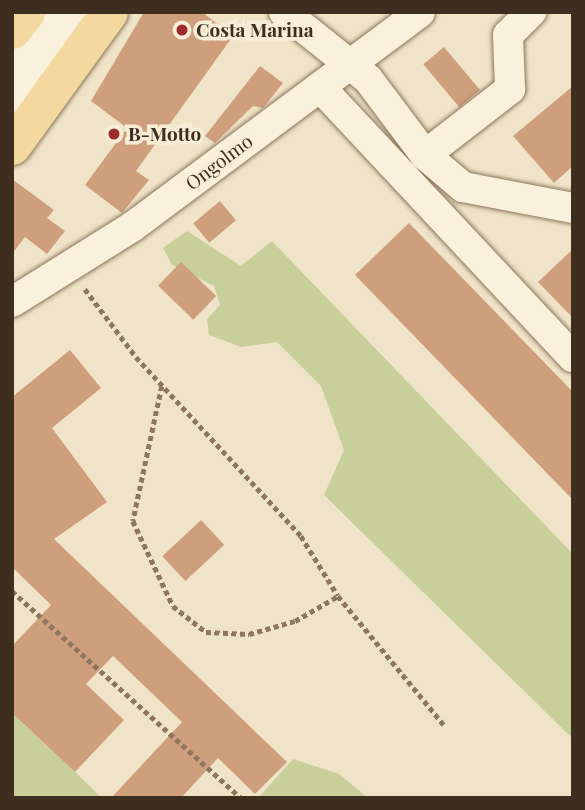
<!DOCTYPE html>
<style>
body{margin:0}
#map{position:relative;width:585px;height:810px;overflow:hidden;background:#f0e4c8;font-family:"Playfair Display",serif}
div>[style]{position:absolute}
.green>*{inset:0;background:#c9cf9b}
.building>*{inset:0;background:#cf9f7d;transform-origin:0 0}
.path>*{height:4.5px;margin-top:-2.25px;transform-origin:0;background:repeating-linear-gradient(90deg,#8d765c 0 5px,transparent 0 8.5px)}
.roads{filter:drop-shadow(0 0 2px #8d765c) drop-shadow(0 0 2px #8d765c)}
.minor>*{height:30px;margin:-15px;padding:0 15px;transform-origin:15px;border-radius:15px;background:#faf1dc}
.major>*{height:37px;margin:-18.5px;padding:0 18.5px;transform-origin:18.5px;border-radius:18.5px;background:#f3d9a0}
.dots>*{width:19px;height:19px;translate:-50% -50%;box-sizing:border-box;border:4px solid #f7eed8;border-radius:50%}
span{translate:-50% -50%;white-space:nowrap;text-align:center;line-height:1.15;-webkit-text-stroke:7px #f7eed8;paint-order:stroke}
.poi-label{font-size:19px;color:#3d2e20;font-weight:700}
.left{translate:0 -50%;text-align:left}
.street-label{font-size:19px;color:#3d2e20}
.frame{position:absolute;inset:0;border:14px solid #3d2e20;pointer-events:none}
</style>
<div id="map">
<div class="green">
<div style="clip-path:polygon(187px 231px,241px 266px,272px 241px,573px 554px,573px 739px,324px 495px,344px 450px,321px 386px,277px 342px,241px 347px,209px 335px,207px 319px,220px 305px,214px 286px,172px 265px,163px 248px)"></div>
<div style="clip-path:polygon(12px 713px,75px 772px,102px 798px,12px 798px)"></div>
<div style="clip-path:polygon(293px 759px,339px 774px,368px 798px,258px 798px)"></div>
</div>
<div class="building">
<div style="clip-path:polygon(144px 12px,202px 12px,233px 36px,136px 171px,149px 180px,122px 213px,85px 185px,127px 128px,91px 101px)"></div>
<div style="left:444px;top:47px;width:56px;height:27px;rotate:50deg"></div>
<div style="clip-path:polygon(260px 66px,283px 83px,263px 108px,253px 106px,215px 143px,205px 136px)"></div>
<div style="clip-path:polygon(573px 86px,573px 166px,554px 183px,513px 136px)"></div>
<div style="clip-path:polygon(12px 179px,54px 210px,47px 218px,65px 231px,47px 254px,25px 237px,12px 254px)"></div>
<div style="left:220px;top:201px;width:25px;height:35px;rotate:50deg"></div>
<div style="clip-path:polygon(409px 223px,573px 392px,573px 500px,355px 275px)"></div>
<div style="clip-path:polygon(573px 249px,573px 318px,538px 282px)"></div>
<div style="left:181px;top:262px;width:49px;height:33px;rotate:44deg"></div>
<div style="clip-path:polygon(70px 350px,101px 388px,52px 428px,107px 502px,54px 539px,287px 762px,255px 794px,218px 758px,181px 798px,111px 798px,182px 722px,113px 656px,86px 684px,124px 720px,75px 772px,12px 713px,12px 646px,51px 605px,12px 567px,12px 397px)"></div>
<div style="left:201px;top:520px;width:34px;height:53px;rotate:47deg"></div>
</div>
<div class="path">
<div style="left:85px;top:289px;width:85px;rotate:53.1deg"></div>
<div style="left:136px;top:357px;width:243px;rotate:47.3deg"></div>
<div style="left:301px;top:536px;width:70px;rotate:58.3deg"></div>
<div style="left:338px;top:596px;width:167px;rotate:50.6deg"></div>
<div style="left:162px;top:386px;width:138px;rotate:102.1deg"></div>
<div style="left:133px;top:521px;width:94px;rotate:64.8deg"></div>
<div style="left:173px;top:606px;width:42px;rotate:38.2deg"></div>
<div style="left:206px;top:632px;width:43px;rotate:2.7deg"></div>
<div style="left:249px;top:634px;width:48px;rotate:-15.8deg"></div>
<div style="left:295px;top:621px;width:50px;rotate:-30.2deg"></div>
<div style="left:12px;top:591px;width:309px;rotate:42.1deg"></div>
</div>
<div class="roads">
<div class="minor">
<div style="left:284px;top:12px;width:107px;rotate:38.6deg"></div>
<div style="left:368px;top:79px;width:95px;rotate:53.1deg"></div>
<div style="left:425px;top:155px;width:50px;rotate:40.1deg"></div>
<div style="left:463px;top:187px;width:112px;rotate:10.8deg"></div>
<div style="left:12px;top:65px;width:68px;rotate:-51.6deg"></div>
<div style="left:320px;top:87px;width:370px;rotate:46.9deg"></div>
<div style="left:12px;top:108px;width:119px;rotate:-53.5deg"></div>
<div style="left:425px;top:155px;width:108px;rotate:-37.8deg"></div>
<div style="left:510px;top:89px;width:54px;rotate:-92.1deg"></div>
<div style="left:508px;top:35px;width:33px;rotate:-45deg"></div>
<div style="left:12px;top:302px;width:142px;rotate:-32deg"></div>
<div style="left:132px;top:227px;width:359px;rotate:-36.7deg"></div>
</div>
<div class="major">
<div style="left:12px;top:30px;width:23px;rotate:-52deg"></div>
<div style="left:12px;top:146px;width:165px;rotate:-54.1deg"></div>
</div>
</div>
<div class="dots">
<div style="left:182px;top:30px;background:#9e2a2b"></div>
<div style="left:114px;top:134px;background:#9e2a2b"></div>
</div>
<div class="poi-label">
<span class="left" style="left:196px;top:30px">Costa Marina</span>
<span class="left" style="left:128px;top:134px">B-Motto</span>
</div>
<div class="street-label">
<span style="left:219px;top:162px;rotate:-37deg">Ongolmo</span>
</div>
<div class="frame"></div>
</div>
